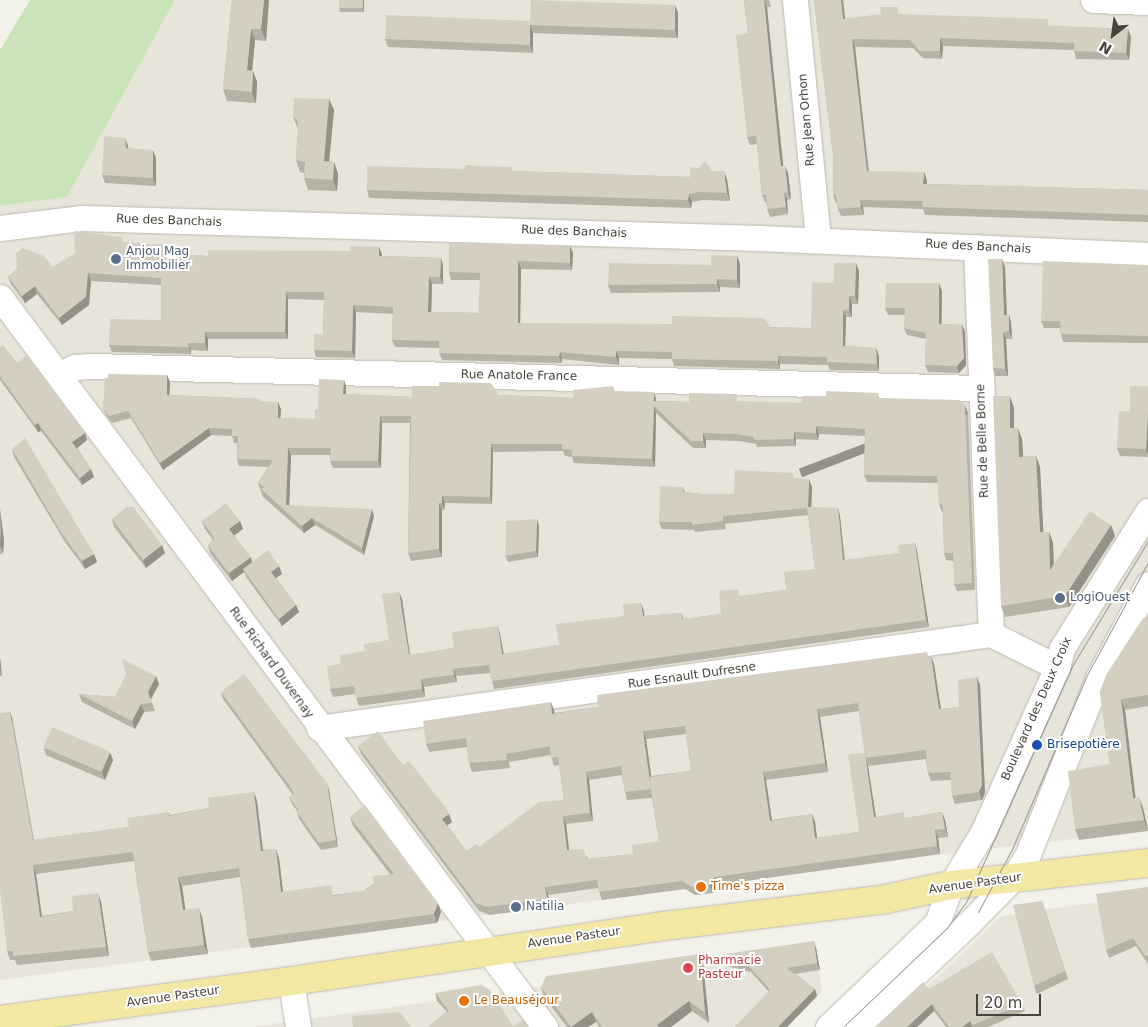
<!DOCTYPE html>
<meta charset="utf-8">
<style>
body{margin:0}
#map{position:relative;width:1148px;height:1027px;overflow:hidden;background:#f3f2ea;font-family:"DejaVu Sans",sans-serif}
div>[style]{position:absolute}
.residential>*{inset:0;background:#e7e4d9}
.green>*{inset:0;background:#cae3b8}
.roads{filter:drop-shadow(0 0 1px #bebaae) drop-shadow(0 0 1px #bebaae)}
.minor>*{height:25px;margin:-12.5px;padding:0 12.5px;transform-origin:12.5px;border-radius:12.5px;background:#fff}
.major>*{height:28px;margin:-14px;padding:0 14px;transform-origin:14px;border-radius:14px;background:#f3e7a4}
.tram>*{height:1px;margin:-0.5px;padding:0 0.5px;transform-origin:0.5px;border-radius:0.5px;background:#989898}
.wall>*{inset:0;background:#b6b2a6}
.shaded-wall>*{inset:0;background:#949187;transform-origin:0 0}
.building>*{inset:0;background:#d4cfc1;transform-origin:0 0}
.dots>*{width:14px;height:14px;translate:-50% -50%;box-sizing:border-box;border:2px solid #fff;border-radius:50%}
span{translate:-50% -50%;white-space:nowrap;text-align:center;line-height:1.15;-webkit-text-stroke:4px #fff;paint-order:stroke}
.street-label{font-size:12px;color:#474339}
.service-label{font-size:12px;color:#4e5e75}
.left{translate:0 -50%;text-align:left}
.transit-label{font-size:12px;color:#164399}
.food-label{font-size:12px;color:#c56008}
.health-label{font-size:12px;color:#be3a42}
.north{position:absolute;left:1088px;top:10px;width:50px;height:50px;-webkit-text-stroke:4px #fff;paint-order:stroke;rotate:210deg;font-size:14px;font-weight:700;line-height:20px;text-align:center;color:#474339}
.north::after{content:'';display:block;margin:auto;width:18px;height:22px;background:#474339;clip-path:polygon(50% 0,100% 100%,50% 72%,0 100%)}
.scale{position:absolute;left:976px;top:994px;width:65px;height:22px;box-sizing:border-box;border:2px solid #474339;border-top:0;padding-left:6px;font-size:15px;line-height:18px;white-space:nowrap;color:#474339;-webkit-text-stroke:4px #fff;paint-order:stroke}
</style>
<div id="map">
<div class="residential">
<div style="clip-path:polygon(175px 0,1148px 0,1148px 830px,938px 855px,0 980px,0 206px,67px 197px)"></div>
<div style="clip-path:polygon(1148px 895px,1148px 1027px,885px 1027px,1001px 916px)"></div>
<div style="clip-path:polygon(816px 948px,822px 992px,787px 1027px,251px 1027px)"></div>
</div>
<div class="green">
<div style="clip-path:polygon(30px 0,175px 0,67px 197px,0 206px,0 50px)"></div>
</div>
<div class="roads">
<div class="minor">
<div style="left:795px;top:0;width:241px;rotate:84.5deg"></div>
<div style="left:1093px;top:0;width:55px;rotate:2.1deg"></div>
<div style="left:0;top:228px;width:83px;rotate:-7deg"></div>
<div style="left:82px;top:218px;width:678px;rotate:1.69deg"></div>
<div style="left:760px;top:238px;width:388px;rotate:2.5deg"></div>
<div style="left:976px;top:247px;width:387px;rotate:87.8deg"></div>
<div style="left:0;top:297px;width:911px;rotate:53.26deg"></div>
<div style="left:59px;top:375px;width:18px;rotate:-27deg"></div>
<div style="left:75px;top:367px;width:16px;rotate:-4deg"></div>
<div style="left:91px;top:366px;width:890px;rotate:1.42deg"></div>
<div style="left:319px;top:728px;width:679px;rotate:-7.96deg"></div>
<div style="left:991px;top:634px;width:74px;rotate:26.6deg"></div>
<div style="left:291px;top:981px;width:47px;rotate:81.3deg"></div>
<div style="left:828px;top:1027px;width:151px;rotate:-43.7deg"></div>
<div style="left:937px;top:923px;width:40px;rotate:-69.8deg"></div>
<div style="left:951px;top:885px;width:62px;rotate:-58.9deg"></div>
<div style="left:983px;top:832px;width:181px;rotate:-65.8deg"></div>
<div style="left:1057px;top:667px;width:20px;rotate:-75deg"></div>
<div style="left:1062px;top:648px;width:162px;rotate:-57.9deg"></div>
<div style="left:859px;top:1027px;width:150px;rotate:-43.4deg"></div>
<div style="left:968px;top:924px;width:64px;rotate:-45.6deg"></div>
<div style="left:1013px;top:878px;width:28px;rotate:-58deg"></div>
<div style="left:1028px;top:854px;width:189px;rotate:-68.3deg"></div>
<div style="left:1098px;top:678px;width:106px;rotate:-62deg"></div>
</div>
<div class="major">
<div style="left:0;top:1020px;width:294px;rotate:-7.6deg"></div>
<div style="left:291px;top:981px;width:369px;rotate:-8.4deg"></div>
<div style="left:656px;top:927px;width:232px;rotate:-6.9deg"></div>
<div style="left:886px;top:899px;width:66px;rotate:-12.2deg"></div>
<div style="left:951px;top:885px;width:198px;rotate:-6.4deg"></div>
</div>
</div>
<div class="tram">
<div style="left:978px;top:912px;width:72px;rotate:-61.6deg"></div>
<div style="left:1012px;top:849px;width:189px;rotate:-66.7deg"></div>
<div style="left:1087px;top:675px;width:128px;rotate:-61.6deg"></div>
<div style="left:843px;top:1027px;width:144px;rotate:-43.6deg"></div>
<div style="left:947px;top:928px;width:34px;rotate:-54deg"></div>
<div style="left:967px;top:900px;width:256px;rotate:-65.8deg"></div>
<div style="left:1072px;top:666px;width:146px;rotate:-58.7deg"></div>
</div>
<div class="wall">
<div style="clip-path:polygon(232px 0,269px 0,266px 41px,255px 40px,252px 71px,253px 71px,257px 82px,256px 103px,227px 101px,223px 89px)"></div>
<div style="clip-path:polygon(364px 0,364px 12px,340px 12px,339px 8px)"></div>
<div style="clip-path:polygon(744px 0,769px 0,771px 7px,767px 7px,768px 22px,782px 158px,783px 166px,788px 173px,791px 199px,787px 200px,788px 214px,770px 217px,767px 209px,766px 202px,765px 202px,762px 195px,757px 144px,750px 145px,747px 137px,748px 33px)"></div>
<div style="clip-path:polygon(814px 0,843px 0,845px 19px,900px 14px,1051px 26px,1128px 29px,1131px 37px,1129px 60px,1076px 59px,1074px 50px,943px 46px,942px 59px,923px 58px,913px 48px,855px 47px,869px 171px,927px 180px,927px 184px,1148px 190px,1148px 222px,925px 215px,923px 209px,863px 207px,864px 215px,841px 216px,838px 209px,837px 203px,836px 203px,833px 195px,833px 155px)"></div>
<div style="clip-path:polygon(675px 5px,678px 13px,678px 38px,533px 33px,533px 53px,388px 47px,385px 39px,530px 21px)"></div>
<div style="clip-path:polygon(329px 99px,334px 110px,329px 161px,334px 162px,338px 174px,337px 191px,308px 190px,304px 178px,304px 173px,300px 172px,296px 160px,298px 129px,293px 117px)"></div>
<div style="clip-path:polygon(125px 138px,128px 146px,128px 148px,156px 158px,156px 186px,105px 183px,102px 175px)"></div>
<div style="clip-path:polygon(513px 171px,690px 177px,712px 171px,727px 179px,730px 201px,703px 200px,692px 202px,691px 208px,369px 198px,367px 190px)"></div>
<div style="clip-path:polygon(124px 242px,173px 253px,173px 254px,208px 256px,350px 251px,379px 247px,382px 256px,441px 258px,443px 265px,443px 284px,432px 284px,431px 312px,479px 313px,480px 280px,451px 280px,449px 272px,570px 246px,573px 253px,572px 270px,521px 269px,520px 323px,811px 328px,833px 283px,859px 271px,858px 304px,852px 304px,852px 317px,846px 317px,845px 346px,876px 348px,879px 356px,879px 371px,830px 370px,828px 365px,780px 364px,780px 369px,674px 366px,672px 359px,619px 358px,619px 365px,562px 359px,562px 363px,442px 360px,439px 353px,439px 348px,395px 347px,392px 340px,393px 314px,356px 312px,355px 358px,316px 357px,314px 350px,323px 334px,324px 300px,288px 299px,288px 339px,208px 339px,208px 351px,191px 350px,191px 354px,112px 352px,109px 345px,161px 320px,161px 285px,91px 281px,89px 305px,62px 325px,37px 294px,25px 303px,11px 284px,8px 276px,53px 267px)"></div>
<div style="clip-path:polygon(737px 256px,740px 264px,740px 288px,720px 287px,720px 292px,611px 293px,608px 285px,711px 265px)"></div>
<div style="clip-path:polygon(1148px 265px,1148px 343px,1063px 342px,1061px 334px,1060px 328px,1044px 328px,1041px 321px)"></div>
<div style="clip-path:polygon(1005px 267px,1007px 315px,1011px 322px,1012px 339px,1006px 339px,1008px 376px,995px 376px,993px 368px)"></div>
<div style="clip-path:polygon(942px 291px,942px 324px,962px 325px,965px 332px,966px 365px,959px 373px,928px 372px,925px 365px,926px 339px,907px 335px,904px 328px,905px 315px,888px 315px,885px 308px)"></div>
<div style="clip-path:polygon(0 347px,17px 363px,85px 433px,87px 440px,77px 448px,91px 469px,94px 477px,82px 485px,41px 431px,38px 432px,0 380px)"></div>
<div style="clip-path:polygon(167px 375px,170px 382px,169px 395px,259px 399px,260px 401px,281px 409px,280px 418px,315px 419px,318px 409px,344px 380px,346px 387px,346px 394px,412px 397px,499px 395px,573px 398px,615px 391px,656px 399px,656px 401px,689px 402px,739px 402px,802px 403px,826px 396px,878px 393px,879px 398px,968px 413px,975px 590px,957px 591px,954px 584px,954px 561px,946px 560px,944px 553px,943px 512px,942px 512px,939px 504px,938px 483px,867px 482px,864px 475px,865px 436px,819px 434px,818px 440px,796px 439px,796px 446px,757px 447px,756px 444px,739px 441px,706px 440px,706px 448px,693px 448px,656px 413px,655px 467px,574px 463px,572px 457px,565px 456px,563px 451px,493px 452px,492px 504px,445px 503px,444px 510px,442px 510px,442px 557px,411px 561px,408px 553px,410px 423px,382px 423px,381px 468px,333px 468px,330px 461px,330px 455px,291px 455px,289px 505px,374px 516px,364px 555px,315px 525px,304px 533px,263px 497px,258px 483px,268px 467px,239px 466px,237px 459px,237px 443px,234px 443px,232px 436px,211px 435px,163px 470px,131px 418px,112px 423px,106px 415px,103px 408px)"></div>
<div style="clip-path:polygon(1148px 386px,1148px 457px,1120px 456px,1117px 448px,1130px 412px)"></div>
<div style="clip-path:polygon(1014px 408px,1014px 428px,1022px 439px,1023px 457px,1036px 456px,1040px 467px,1043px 532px,1049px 532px,1053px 543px,1054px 565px,1111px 525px,1115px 536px,1069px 607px,1005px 617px,1001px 606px)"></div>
<div style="clip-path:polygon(12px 449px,97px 562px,85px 569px,65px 542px,14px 457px)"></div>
<div style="clip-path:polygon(795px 478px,812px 487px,811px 508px,838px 508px,840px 516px,845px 560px,899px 553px,915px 543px,917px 551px,929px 627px,494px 689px,490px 673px,456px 676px,457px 682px,424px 687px,425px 697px,359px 706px,355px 694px,333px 697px,330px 689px,341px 664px,365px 651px,389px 640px,402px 599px,410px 655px,454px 648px,498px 626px,500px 634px,504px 654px,559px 645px,624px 616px,644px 611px,644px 616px,681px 613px,684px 619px,721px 614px,741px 596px,786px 590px,815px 569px,808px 515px,725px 524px,726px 529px,695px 532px,694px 530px,662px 529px,659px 522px,683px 487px,685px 492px,701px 494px,734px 494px)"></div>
<div style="clip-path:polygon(0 509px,4px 541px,3px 553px,0 554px)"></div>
<div style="clip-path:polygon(112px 519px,165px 553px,146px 568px,114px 527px)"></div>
<div style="clip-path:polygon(202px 521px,240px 521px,243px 529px,234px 535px,252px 562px,282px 574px,276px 578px,296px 605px,299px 612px,282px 626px,246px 577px,244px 572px,232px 581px,210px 553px,208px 545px,213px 540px,205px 529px)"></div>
<div style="clip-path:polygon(539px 526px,538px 557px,508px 562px,505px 556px)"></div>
<div style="clip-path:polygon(1148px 617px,1148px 706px,1125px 710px,1135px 798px,1143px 808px,1148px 831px,1079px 840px,1075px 829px,1110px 764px,1100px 692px)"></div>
<div style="clip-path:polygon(evenodd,929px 656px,931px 656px,934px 664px,941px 709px,959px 707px,977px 677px,980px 685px,985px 793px,982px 800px,955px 804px,952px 796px,951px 780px,931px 781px,928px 773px,926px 759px,868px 766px,876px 817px,906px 818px,942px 812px,945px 820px,948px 837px,938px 838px,940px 854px,717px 885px,713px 893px,695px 895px,685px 889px,602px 900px,598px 888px,548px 895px,550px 907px,490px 915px,479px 911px,361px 754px,358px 746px,403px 765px,452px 822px,447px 825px,466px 851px,479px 847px,564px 800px,559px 765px,554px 766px,551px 755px,509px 762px,510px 768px,472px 772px,469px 763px,467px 747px,429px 752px,426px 744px,551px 702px,554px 713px,598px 707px,929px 656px,859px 711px,865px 753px,859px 832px,817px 838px,815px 822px,812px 814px,772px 820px,766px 780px,828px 772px,820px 717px,859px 711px,929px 656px,686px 734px,691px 771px,651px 776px,646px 739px,686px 734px,929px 656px,622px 775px,625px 792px,627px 800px,652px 798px,659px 841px,633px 854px,588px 859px,587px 857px,569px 850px,566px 824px,593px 821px,589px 780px,622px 775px)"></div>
<div style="clip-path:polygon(0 658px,2px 676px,0 676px)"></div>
<div style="clip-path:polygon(159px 684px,151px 700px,155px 711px,144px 712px,135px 729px,82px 702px,79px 694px,115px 697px)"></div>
<div style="clip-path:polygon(221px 692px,329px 790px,338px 847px,321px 850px,299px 819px,297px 812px,298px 812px,292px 804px,289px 797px,293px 795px,223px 699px)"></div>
<div style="clip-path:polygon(10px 712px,13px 721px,34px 840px,129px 827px,169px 812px,170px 815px,209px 808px,254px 792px,257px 801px,263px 850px,276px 849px,279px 858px,283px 892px,335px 895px,363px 891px,390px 874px,353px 826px,350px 817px,441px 912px,437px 923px,251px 948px,248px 939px,240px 877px,182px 886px,185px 910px,202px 917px,208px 954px,151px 961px,148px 952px,134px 861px,36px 874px,42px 916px,73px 911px,101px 902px,109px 956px,17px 965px,15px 960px,10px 960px,7px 951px)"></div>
<div style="clip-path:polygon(44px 748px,113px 760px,105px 780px,46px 755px)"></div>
<div style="clip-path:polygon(1148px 887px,1148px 964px,1136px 946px,1109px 958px,1106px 950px)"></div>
<div style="clip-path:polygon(1042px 901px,1068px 979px,1037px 994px,1034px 986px)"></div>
<div style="clip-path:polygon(816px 948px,820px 970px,795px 974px,815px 989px,817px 996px,787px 1027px,735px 1027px,769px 992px,751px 972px,715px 963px,712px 956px)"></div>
<div style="clip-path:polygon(700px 954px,703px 964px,709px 1023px,692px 1011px,671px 1027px,599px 1027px,596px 1022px,588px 1027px,567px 1027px,544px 997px,541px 987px)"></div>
<div style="clip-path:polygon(929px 989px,1022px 1004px,1025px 1011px,988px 1027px,946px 1027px,934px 1011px,917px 1027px,875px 1027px)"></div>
<div style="clip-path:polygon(435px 993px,513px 1026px,428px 1027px,447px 1012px,437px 1001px)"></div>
</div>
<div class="shaded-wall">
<div style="clip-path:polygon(264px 0,269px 0,266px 41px,261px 29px)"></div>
<div style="clip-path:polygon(363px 0,364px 0,364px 12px,363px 8px)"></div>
<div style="clip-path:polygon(764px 0,767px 7px,784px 173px,781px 166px,779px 150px)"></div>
<div style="clip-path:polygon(841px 0,843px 0,846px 27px,843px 19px)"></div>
<div style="clip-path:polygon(675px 5px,678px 13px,678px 38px,675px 30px)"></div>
<div style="clip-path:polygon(530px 25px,533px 33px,533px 53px,530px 45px)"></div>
<div style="clip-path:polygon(251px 29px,255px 40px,251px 82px,247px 70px)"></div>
<div style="clip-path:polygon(1128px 29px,1131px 37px,1129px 60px,1126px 53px)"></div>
<div style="clip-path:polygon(940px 38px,943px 46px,942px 59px,940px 51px)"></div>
<div style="clip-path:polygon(852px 39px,855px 47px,869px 178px,867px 171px)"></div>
<div style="clip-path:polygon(253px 71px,257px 82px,256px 103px,252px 92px)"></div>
<div style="clip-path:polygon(329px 99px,334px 110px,328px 173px,324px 161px)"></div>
<div style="clip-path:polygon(125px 138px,128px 146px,129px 156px,126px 148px)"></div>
<div style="clip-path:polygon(153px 150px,156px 158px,156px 186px,153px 178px)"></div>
<div style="clip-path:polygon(334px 162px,338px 174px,337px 191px,333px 180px)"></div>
<div style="clip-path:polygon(785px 166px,788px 173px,791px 199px,788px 192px)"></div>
<div style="clip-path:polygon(724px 171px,727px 179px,730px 201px,727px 193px)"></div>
<div style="clip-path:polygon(924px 172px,927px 180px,926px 191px,923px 184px)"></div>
<div style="clip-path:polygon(784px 193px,787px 200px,788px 214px,786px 207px)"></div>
<div style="clip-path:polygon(689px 194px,692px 202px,691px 208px,688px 200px)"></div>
<div style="clip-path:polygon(860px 200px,863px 207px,864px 215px,861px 207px)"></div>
<div style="clip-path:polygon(170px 245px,173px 253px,172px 261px,170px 254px)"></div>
<div style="clip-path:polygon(570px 246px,573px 253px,572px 270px,570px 263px)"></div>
<div style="clip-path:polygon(379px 247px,382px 254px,382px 263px,379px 256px)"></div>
<div style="clip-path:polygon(737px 256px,740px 264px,740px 288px,737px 280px)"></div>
<div style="clip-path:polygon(441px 258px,443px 265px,443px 284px,440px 277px)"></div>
<div style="clip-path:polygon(1002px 259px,1005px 267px,1007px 322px,1004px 315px)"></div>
<div style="clip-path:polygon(518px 261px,521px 269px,520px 331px,518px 323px)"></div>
<div style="clip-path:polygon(856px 263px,859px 271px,858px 304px,855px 296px)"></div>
<div style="clip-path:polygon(88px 273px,91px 281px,89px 305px,62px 325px,59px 318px)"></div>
<div style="clip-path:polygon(429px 277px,432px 284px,431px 319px,428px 312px)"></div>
<div style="clip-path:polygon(717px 279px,720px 287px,720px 292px,717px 284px)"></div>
<div style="clip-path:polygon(939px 283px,942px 291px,941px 331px,939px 324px)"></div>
<div style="clip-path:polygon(35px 286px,37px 294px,25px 303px,22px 296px)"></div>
<div style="clip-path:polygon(286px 292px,288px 299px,288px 339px,285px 332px)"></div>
<div style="clip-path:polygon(849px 296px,852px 304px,852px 317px,849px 310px)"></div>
<div style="clip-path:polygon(353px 305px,356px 312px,355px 358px,352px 351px)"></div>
<div style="clip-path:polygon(843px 310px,846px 317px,845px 354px,843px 346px)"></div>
<div style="clip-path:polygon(1009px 315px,1011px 322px,1012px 339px,1009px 331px)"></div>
<div style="clip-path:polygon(962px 325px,965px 332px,966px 365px,959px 373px,957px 366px)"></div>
<div style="clip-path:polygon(205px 332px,208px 339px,208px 351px,205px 343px)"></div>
<div style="clip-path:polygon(1003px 332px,1006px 339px,1008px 376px,1005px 369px)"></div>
<div style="clip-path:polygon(188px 343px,191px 350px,191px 354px,189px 347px)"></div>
<div style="clip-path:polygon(876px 348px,879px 356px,879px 371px,877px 364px)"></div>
<div style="clip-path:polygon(616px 351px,619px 358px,619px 365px,616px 357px)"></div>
<div style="clip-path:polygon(560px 352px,562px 359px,562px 363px,559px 356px)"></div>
<div style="clip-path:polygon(778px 356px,780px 364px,780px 369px,778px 361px)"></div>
<div style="clip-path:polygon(167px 375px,170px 382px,169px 403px,167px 395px)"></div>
<div style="clip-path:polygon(344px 380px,346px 387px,346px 401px,343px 394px)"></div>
<div style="clip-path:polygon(654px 392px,656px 399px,656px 408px,654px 401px)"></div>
<div style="clip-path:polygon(1010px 396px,1014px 408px,1014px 439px,1010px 428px)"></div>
<div style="clip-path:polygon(278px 402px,281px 409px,280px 425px,278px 418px)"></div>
<div style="left:965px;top:405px;width:9px;height:178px;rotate:69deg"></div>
<div style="clip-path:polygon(654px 406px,656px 413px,655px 467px,652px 459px)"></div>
<div style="clip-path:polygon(1148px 412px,1148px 455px,1146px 449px)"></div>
<div style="clip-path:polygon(380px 416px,382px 423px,381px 468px,378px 461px)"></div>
<div style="clip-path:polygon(38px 423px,41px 431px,38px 432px,35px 425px)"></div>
<div style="clip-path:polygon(816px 426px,819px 434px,818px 440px,816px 433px)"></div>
<div style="clip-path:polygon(209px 428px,211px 435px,163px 470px,160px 463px)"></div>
<div style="clip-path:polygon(1018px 428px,1022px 439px,1024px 468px,1019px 457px)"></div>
<div style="clip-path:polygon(794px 432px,796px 439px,796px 446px,794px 439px)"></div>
<div style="clip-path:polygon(85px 433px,87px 440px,75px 450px,72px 442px)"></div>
<div style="clip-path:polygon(703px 433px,706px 440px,706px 448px,703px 441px)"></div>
<div style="clip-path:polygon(491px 444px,493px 452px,492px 504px,490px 497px)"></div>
<div style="clip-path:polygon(288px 448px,291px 455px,289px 512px,286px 505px)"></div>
<div style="clip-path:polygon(1036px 456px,1040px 467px,1044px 543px,1040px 532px)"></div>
<div style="clip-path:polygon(91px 469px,94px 477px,82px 485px,80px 478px)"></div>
<div style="clip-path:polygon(809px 479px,812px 487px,811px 515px,808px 507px)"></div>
<div style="clip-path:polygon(442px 496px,445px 503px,444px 510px,442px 503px)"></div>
<div style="clip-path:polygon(439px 503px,442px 510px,442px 557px,439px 549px)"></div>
<div style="clip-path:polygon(838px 508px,840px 516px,845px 568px,843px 560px)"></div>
<div style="clip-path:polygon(0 509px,4px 541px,3px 553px,0 545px,1px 532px)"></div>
<div style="clip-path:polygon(372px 509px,374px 516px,364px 555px,362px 548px)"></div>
<div style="clip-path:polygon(312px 518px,315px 525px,304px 533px,302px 526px)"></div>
<div style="clip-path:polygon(537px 519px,539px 526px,538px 557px,536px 551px)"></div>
<div style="clip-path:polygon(240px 521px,243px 529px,232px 537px,229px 529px)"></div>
<div style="clip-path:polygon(1111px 525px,1115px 536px,1069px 607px,1065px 596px)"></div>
<div style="clip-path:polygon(1049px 532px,1053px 543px,1054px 581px,1050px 570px)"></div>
<div style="clip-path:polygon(915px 543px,917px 551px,929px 627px,926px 620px)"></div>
<div style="clip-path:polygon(162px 545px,165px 553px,146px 568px,143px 560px)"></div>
<div style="clip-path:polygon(94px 554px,97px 562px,85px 569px,82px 561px)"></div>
<div style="clip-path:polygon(251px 557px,253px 565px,243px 569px,244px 572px,232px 581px,229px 573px)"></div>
<div style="clip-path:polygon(279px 566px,282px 574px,274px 579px,271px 572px)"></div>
<div style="clip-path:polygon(399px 592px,402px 599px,411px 663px,409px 655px)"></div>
<div style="clip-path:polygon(641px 603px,644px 611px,645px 623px,643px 616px)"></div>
<div style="clip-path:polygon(296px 605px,299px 612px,282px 626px,279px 619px)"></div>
<div style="clip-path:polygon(498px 626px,500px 634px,505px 662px,502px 654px)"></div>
<div style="clip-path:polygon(931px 656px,934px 664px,942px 717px,939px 709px)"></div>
<div style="clip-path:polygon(0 658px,2px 676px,0 669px)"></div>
<div style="clip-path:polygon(453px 669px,456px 676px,457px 682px,454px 675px)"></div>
<div style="clip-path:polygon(156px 676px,159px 684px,150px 700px,148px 692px)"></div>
<div style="clip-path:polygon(977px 677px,980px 685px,985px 793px,982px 800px,979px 792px)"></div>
<div style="clip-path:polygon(421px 679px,424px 687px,425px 697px,422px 689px)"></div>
<div style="clip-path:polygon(1121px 699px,1125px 710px,1137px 809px,1133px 798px)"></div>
<div style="clip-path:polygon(551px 702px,554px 710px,555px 722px,552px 714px)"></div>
<div style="clip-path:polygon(141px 704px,144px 712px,135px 729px,132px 721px)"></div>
<div style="clip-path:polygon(817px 709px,820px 717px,828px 772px,825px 763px)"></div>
<div style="left:10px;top:712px;width:9px;height:130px;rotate:72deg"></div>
<div style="clip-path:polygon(643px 731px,646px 739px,654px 797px,651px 789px)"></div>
<div style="clip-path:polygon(110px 752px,113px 760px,105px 780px,102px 772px)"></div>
<div style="clip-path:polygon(865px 758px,868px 766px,877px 825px,874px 817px)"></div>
<div style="clip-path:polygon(586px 772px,589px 780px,593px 821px,590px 813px)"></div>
<div style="clip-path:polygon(763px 772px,766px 780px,773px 829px,770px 821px)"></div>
<div style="clip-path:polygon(327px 783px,329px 790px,338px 847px,336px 840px)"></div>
<div style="clip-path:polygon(254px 792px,257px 801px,264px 860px,261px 851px)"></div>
<div style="clip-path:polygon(1139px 797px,1143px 808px,1148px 831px,1144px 820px)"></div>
<div style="clip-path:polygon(942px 812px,945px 820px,948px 837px,945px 829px)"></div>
<div style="clip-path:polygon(449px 814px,452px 822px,445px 827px,442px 819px)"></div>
<div style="clip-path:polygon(812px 814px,815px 822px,818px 846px,815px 838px)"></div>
<div style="clip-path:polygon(563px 816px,566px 824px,570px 858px,567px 850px)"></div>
<div style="clip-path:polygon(935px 830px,938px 838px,940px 854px,937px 846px)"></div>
<div style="clip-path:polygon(276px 849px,279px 858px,284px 901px,281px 892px)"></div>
<div style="clip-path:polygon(33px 865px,36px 874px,43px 926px,40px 917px)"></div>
<div style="clip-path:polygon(178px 877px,182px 886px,187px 920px,183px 910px)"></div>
<div style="clip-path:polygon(715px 877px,717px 885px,713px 893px,710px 885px)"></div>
<div style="clip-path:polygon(545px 887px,548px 895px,550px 907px,547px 899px)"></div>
<div style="clip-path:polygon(98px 893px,101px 902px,109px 956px,106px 947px)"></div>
<div style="clip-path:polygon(438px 903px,441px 912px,437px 923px,434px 914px)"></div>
<div style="clip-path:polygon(199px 908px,202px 917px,208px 954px,204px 945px)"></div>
<div style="clip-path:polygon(814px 941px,816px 948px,820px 970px,817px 963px)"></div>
<div style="clip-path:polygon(700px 954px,703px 964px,709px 1023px,705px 1013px)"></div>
<div style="clip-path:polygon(815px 989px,817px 996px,787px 1027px,778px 1027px)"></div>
<div style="clip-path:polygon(689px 1001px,692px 1011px,671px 1027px,658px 1027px,657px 1025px)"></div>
<div style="clip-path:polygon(932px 1004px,934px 1011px,917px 1027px,907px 1027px)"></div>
<div style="clip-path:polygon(592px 1012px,596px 1022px,588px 1027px,571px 1027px)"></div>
<div style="clip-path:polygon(970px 1021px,972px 1027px,962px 1027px)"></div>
</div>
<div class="building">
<div style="clip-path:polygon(232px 0,264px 0,261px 29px,251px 29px,247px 70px,253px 71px,252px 92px,223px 89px)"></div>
<div style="left:339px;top:0;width:24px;height:8px"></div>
<div style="clip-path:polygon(531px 0,675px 5px,675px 30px,530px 25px,530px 45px,385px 39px,386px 15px,530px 21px)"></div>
<div style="clip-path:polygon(744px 0,764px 0,779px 150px,781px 166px,785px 166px,788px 192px,784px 193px,786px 207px,767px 209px,766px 195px,762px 195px,756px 136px,747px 137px,736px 35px,748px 33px)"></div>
<div style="clip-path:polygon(814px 0,841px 0,843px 19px,881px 14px,880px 7px,898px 7px,898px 14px,1048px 19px,1048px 26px,1128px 29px,1126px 53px,1074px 51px,1074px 43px,940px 38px,940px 51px,920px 51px,910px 40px,852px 39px,867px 171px,924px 172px,923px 184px,1148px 190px,1148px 215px,922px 207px,923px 201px,860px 200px,861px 207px,838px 209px,836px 195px,833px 195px,833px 155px)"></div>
<div style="clip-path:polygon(294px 98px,329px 99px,324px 161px,334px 162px,333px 180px,304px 178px,305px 162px,296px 160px,298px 121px,293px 117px)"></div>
<div style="clip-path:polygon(104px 136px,125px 138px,126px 148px,153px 150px,153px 178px,102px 175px)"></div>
<div style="clip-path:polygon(705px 161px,712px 171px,724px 171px,727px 193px,700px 192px,689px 194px,688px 200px,367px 190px,367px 166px,465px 169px,465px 165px,481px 166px,512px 167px,512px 171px,690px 177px,690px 167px,699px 168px)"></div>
<div style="clip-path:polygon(74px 231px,122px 237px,122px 242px,170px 245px,170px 254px,208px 256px,208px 250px,350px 251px,350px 246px,379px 247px,379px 256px,441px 258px,440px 277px,429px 277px,428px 312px,479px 313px,480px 273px,449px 272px,449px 242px,570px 246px,570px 263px,518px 261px,518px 323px,672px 324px,672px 316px,764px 318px,771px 328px,811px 328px,812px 282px,833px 283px,834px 263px,856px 263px,855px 296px,849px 296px,849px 310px,843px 310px,843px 346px,876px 348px,877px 364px,827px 362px,827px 357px,778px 356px,778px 361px,672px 359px,672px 352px,616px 351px,616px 357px,560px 352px,559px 356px,439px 353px,439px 341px,392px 340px,393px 307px,353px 305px,352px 351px,314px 350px,314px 334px,323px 334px,324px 292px,286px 292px,285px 332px,205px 332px,205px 343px,188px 343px,189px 347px,109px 345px,110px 319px,161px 320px,161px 278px,88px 273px,86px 297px,59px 318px,35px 286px,22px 296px,8px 276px,17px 269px,16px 253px,23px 248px,44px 256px,53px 267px,75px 253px)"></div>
<div style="clip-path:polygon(711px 255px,737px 256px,737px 280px,717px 279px,717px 284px,608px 285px,609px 263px,711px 265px)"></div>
<div style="clip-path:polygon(988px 259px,1002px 259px,1004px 315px,1009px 315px,1009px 331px,1003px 332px,1005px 369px,993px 368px)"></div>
<div style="clip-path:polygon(1043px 261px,1148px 265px,1148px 336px,1061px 334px,1060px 321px,1041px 321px)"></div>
<div style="clip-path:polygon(886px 283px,939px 283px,939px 324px,962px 325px,964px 358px,957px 366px,925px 365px,926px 333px,904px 328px,905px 308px,885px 308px)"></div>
<div style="clip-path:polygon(3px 345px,17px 363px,27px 355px,85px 433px,72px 442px,91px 469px,80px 478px,38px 423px,35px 425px,0 376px,0 347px)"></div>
<div style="clip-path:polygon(108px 374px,167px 375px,167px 395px,259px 399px,259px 401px,278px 402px,278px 418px,315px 419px,315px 409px,318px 409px,319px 379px,344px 380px,343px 394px,412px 397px,412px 386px,439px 386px,439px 382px,491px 383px,499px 395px,573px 398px,573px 390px,613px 386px,615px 391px,654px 392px,654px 401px,689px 402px,689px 393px,737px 394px,737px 401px,802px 403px,802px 396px,826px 396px,826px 391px,878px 393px,878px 398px,959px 400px,965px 405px,972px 583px,954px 584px,953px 553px,944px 553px,943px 505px,939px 504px,937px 476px,864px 475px,865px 429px,816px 426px,816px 433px,794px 432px,794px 439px,754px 440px,754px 437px,736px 434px,703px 433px,703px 441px,691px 441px,654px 406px,652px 459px,572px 456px,572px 450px,562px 449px,562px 444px,491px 444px,490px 497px,442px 496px,442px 503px,439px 503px,439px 549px,408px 553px,411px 416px,380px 416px,378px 461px,330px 461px,331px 448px,288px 448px,286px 505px,372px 509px,362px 548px,312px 518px,302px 526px,261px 489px,264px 487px,258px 483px,273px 460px,237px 459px,238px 436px,232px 436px,232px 429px,209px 428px,160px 463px,128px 411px,109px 416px,103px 408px,105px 378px,108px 378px)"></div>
<div style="clip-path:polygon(1130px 386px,1148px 386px,1148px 412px,1146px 449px,1117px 448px,1119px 411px,1130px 412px)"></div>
<div style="clip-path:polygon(993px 396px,1010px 396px,1010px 428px,1018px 428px,1019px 457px,1036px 456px,1040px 532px,1049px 532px,1050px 570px,1090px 511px,1111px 525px,1065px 596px,1001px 606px)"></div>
<div style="clip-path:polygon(25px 438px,94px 554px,82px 561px,62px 534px,12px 449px)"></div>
<div style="clip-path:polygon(735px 470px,793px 473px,793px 478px,809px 479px,808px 507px,838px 508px,843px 560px,899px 553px,898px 545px,915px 543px,926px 620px,492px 681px,489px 665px,453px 669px,454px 675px,421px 679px,422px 689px,356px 698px,354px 686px,330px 689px,327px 666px,341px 664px,340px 655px,365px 651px,364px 644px,389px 640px,382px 594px,399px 592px,409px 655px,454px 648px,452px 632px,498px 626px,502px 654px,559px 645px,556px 624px,624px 616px,623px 604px,641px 603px,643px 616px,681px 613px,682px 619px,721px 614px,719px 591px,738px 589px,739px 596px,786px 590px,784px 572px,815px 569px,807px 508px,723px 516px,723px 521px,692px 525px,692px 522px,659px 522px,660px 486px,683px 487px,683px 492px,701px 494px,734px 494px)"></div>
<div style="clip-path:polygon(226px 503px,240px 521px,229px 529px,251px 557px,229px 573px,208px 545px,215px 539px,202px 521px)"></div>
<div style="clip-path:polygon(126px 507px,133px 507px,162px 545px,143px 560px,112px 519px)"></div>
<div style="clip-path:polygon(537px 519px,536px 551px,505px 556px,506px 521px)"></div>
<div style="clip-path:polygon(268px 550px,279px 566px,271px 572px,296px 605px,279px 619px,243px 569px)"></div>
<div style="clip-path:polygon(1148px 617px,1148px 695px,1121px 699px,1133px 798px,1139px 797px,1144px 820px,1075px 829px,1068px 771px,1110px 764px,1100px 692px,1106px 675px,1143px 618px)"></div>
<div style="clip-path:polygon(evenodd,927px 652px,928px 656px,931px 656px,939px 709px,959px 707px,958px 680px,977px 677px,982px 785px,979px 792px,952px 796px,950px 772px,928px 773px,926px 750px,865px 758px,858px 703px,817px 709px,825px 763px,763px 772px,770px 821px,812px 814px,815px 838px,859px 832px,848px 754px,865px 753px,874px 817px,904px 812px,905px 818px,942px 812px,945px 829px,935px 830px,937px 846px,715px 877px,710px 885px,692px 887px,682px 881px,599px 892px,597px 880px,545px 887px,547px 899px,487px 907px,476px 903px,358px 746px,378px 731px,403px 765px,409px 761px,446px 808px,449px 814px,442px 819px,466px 851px,476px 844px,479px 847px,539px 802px,564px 800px,558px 757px,551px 758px,550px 746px,506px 754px,507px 760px,469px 763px,466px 738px,426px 744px,423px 721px,551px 702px,552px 714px,598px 707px,597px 695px,927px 652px,685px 726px,691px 771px,649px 777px,659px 841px,632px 845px,633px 854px,586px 859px,584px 849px,567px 850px,563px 816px,590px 813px,586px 772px,621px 766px,625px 792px,651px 789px,643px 731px,685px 726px)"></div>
<div style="clip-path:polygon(122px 659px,156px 676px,148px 692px,152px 703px,141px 704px,132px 721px,79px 694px,115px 697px,126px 674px)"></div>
<div style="clip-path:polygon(244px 674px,327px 783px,336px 840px,319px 843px,297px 812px,299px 811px,289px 797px,294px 794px,291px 788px,221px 692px)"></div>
<div style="clip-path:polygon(10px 712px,33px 840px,129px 827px,127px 818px,169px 812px,169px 816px,209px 808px,208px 798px,254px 792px,261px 851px,276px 849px,281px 892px,331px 885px,333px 896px,363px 891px,374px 885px,373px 876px,394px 874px,350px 817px,365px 805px,438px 903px,434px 914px,248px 939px,239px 868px,178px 877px,183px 910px,199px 908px,204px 945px,148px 952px,133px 852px,33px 865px,40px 917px,73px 911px,72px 896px,98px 893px,106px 947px,13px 956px,13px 951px,7px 951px,0 889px,0 713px)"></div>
<div style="left:52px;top:727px;width:63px;height:22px;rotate:23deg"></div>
<div style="clip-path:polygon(1148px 887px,1148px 955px,1145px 956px,1133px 938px,1106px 950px,1096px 894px)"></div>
<div style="clip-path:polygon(1042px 901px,1065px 971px,1034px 986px,1013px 905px)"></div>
<div style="clip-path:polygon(814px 941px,817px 963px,787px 968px,815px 989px,778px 1027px,735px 1027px,770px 990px,748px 965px,712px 956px)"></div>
<div style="clip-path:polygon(992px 952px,1022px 1004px,973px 1025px,970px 1021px,962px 1027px,949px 1027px,932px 1004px,907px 1027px,875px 1027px,923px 982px,929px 989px)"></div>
<div style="clip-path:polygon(700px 954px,705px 1013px,689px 1001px,657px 1025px,659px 1027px,602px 1027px,592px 1012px,571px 1027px,541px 987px,546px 976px)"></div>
<div style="clip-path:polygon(481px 985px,489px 989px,513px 1026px,523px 1020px,528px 1027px,428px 1027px,449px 1011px,435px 993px)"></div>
<div style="clip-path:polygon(400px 1012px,411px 1027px,353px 1027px,352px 1016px)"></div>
</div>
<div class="dots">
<div style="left:116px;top:259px;background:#5c6f8a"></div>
<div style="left:1060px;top:598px;background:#5c6f8a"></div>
<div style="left:1037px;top:745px;background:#1a4fb4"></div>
<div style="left:701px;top:887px;background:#e8710a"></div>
<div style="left:516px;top:907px;background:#5c6f8a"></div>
<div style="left:688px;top:968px;background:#e0444e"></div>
<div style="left:464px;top:1001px;background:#e8710a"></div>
</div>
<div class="street-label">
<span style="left:807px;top:120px;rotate:-95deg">Rue Jean Orhon</span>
<span style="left:169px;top:221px;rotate:2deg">Rue des Banchais</span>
<span style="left:574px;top:232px;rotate:2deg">Rue des Banchais</span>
<span style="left:978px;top:247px;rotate:3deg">Rue des Banchais</span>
<span style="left:519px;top:376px;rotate:1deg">Rue Anatole France</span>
<span style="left:983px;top:441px;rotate:-92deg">Rue de Belle Borne</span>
<span style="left:271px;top:663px;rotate:54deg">Rue Richard Duvernay</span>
<span style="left:692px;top:676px;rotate:-8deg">Rue Esnault Dufresne</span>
<span style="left:1037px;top:709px;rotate:-66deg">Boulevard des Deux Croix</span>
<span style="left:975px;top:884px;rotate:-8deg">Avenue Pasteur</span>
<span style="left:574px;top:938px;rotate:-8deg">Avenue Pasteur</span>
<span style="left:173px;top:997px;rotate:-8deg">Avenue Pasteur</span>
</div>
<div class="service-label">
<span class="left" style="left:126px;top:259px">Anjou Mag<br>Immobilier</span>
<span class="left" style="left:1070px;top:598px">LogiOuest</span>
<span class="left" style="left:526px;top:907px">Natilia</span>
</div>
<div class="transit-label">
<span class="left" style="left:1047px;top:745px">Brisepotière</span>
</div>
<div class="food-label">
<span class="left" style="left:711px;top:887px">Time's pizza</span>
<span class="left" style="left:474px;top:1001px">Le Beauséjour</span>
</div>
<div class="health-label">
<span class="left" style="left:698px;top:968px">Pharmacie<br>Pasteur</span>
</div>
<div class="north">N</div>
<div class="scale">20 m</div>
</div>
